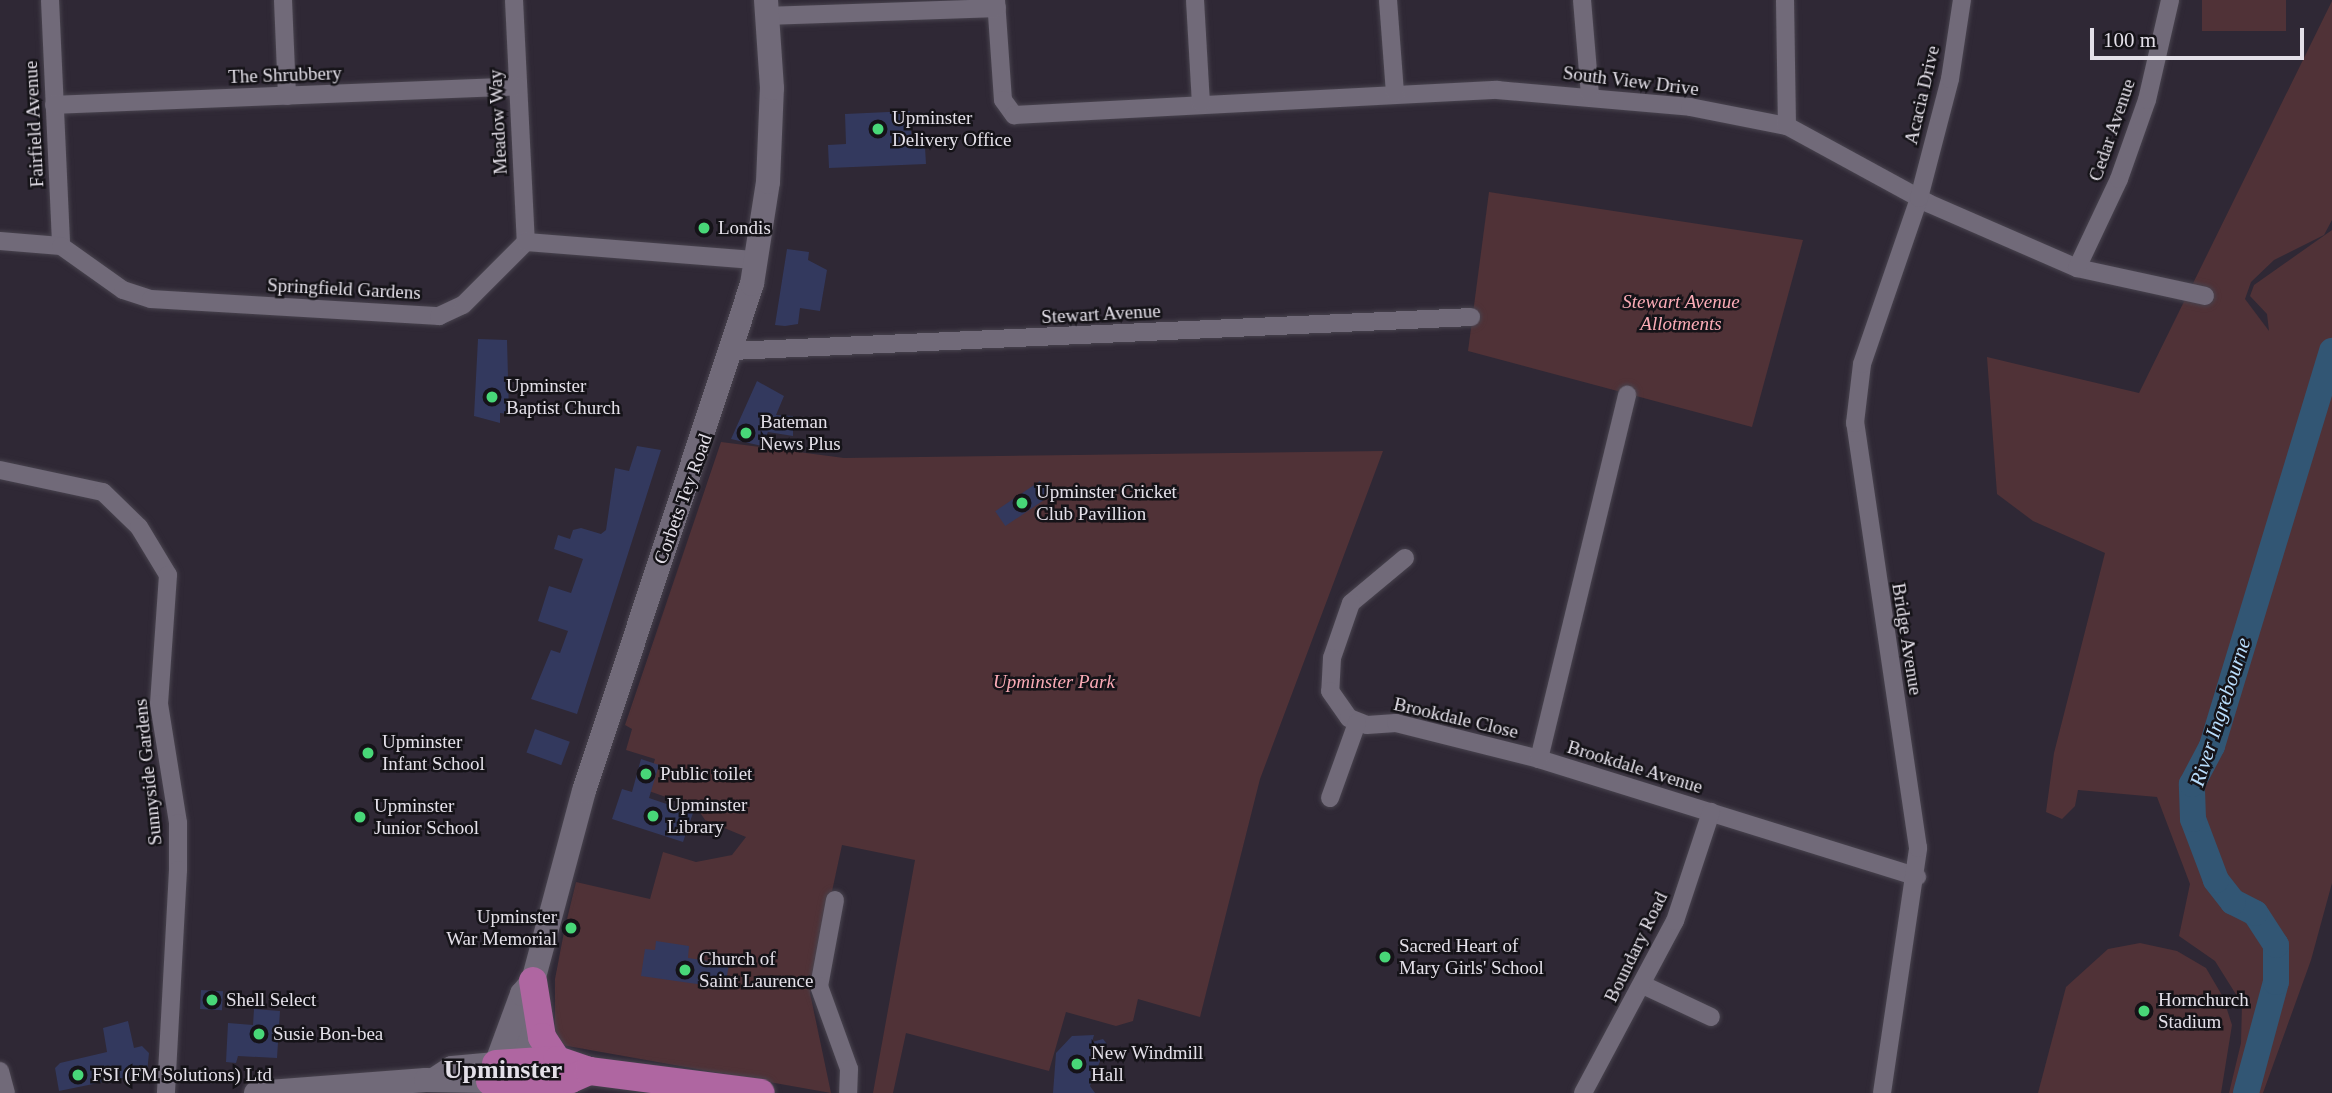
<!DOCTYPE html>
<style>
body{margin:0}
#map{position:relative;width:2332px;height:1093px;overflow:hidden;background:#2f2835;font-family:Georgia,serif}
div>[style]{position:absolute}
.green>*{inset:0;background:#503237;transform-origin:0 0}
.river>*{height:26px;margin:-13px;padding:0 13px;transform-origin:13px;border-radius:13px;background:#325674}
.building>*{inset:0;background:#33395e;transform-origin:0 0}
.roads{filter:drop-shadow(0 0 2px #48434e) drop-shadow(0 0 2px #48434e)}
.minor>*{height:18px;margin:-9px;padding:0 9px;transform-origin:9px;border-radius:9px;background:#716a79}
.secondary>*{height:24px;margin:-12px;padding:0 12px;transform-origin:12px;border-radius:12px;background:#716a79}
.primary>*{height:28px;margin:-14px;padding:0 14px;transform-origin:14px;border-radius:14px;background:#af66a1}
.dots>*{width:19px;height:19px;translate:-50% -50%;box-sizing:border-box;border:4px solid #151318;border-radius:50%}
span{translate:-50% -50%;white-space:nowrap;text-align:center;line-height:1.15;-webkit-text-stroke:5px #151318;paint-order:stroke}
.street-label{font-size:19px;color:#e4e0e9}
.poi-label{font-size:19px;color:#e4e0e9}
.left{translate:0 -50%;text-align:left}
.right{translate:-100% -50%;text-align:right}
.park-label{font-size:19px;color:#faabb6;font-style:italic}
.water-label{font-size:21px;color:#b9ddfc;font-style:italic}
.district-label{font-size:26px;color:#e4e0e9;font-weight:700}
.scale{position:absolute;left:2090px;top:28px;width:214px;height:32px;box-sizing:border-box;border:4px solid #e4e0e9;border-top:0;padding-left:9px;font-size:21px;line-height:24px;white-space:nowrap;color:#e4e0e9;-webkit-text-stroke:5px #151318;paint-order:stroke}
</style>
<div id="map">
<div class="green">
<div style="left:2202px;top:0;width:84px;height:31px"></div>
<div style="clip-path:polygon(2332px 1px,2332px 220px,2324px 235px,2274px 260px,2251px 282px,2245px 299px,2269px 331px,2267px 314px,2250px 296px,2254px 285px,2332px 230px,2332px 883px,2311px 960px,2263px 1093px,2229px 1093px,2241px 1043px,2242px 1004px,2215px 961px,2179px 936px,2190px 884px,2157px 797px,2078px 790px,2075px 806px,2062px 819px,2046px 812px,2054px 753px,2105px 553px,2033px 521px,1997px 494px,1987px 357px,2139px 393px)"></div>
<div style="clip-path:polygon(1489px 192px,1803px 240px,1752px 427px,1468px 351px)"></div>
<div style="clip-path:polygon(721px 442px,844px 458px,1383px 451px,1260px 779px,1200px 1017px,1138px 999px,1133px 1021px,1116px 1026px,1066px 1012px,1049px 1071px,906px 1033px,893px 1093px,873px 1093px,915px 860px,842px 845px,810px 993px,831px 1093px,562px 1045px,555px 1032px,555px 979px,564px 932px,572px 932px,574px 923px,567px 919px,576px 882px,650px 899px,663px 852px,696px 862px,732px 855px,746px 837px,705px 820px,697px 808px,646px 790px,655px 759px,626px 750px,632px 729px,625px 725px)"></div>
<div style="clip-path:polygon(2140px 943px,2177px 951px,2206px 968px,2223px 997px,2232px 1025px,2221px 1093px,2038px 1093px,2066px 987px,2108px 949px)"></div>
</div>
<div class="river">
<div style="left:2246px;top:1093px;width:115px;rotate:-74.9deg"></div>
<div style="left:2276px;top:982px;width:37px;rotate:-90deg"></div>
<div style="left:2276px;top:945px;width:38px;rotate:-123deg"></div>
<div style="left:2255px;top:913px;width:25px;rotate:-153deg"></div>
<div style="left:2233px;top:902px;width:28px;rotate:-128deg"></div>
<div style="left:2216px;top:880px;width:65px;rotate:-110.7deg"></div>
<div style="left:2193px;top:819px;width:35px;rotate:-92deg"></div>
<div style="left:2192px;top:784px;width:43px;rotate:-62.2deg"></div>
<div style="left:2212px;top:746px;width:413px;rotate:-73.1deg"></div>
</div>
<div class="building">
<div style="clip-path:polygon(910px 111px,912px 148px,925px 147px,926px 164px,829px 168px,828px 145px,846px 144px,845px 114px)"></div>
<div style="clip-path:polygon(787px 249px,809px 252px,808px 260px,827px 270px,820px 311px,800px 308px,798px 324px,785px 326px,775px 325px)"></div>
<div style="clip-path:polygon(478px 339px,507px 340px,509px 414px,500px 413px,500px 423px,474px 416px)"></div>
<div style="clip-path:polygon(757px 381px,784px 396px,776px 415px,793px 416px,793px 436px,768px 432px,762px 446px,731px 439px)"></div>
<div style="clip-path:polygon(637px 446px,661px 450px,577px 714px,531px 699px,551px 650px,560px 653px,568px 631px,538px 621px,549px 586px,571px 593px,583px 559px,554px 549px,558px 535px,570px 539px,573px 530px,581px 528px,601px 534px,606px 530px,615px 468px,629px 471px)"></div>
<div style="left:1040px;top:481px;width:18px;height:54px;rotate:56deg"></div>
<div style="left:535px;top:729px;width:37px;height:25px;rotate:20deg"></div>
<div style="clip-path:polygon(641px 759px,659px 765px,649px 798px,693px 813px,683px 842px,612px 819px,622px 789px,632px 792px)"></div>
<div style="clip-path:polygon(656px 941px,689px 946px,688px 958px,729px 964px,725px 988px,641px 976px,645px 949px,655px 950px)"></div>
<div style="left:201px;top:990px;width:22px;height:19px;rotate:3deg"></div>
<div style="clip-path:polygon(254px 1009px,280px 1011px,277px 1058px,238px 1056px,236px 1063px,226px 1062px,228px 1023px,253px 1025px)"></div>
<div style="clip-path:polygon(128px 1021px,134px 1048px,142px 1046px,149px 1053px,147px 1073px,59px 1091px,55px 1068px,60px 1063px,107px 1052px,103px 1028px)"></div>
<div style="clip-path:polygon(1094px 1035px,1092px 1042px,1103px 1039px,1107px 1044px,1090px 1086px,1095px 1093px,1053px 1093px,1056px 1053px,1072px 1036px)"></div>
</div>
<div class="roads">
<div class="minor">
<div style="left:50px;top:0;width:246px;rotate:87.4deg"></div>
<div style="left:283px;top:0;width:96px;rotate:87.6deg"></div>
<div style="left:514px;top:0;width:242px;rotate:87.2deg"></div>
<div style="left:996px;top:0;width:100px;rotate:86deg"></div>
<div style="left:1003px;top:100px;width:19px;rotate:54deg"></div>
<div style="left:1014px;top:115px;width:484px;rotate:-3deg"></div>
<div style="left:1497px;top:90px;width:194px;rotate:5deg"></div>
<div style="left:1690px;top:107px;width:99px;rotate:11.1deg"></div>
<div style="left:1787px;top:126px;width:161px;rotate:28.6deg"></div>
<div style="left:1928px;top:203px;width:163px;rotate:23.6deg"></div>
<div style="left:2077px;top:268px;width:131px;rotate:12.3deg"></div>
<div style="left:1195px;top:0;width:103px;rotate:86.7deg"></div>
<div style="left:1388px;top:0;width:93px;rotate:85.7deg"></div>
<div style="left:1582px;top:0;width:95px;rotate:85.2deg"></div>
<div style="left:1785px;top:0;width:126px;rotate:89.1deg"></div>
<div style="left:767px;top:16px;width:230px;rotate:-2deg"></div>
<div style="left:54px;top:105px;width:464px;rotate:-2.3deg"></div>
<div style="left:0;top:241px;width:61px;rotate:4.7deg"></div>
<div style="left:61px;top:246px;width:76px;rotate:35.4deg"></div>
<div style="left:123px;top:290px;width:29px;rotate:18deg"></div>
<div style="left:151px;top:299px;width:289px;rotate:3.4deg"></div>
<div style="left:439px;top:316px;width:26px;rotate:-25deg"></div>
<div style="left:463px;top:305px;width:89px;rotate:-45deg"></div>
<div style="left:526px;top:242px;width:232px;rotate:4.5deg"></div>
<div style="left:2077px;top:268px;width:98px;rotate:-64.7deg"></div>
<div style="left:2119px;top:179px;width:84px;rotate:-70.5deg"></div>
<div style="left:2147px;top:100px;width:103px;rotate:-77deg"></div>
<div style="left:732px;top:351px;width:740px;rotate:-2.63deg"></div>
<div style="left:0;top:470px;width:105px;rotate:12.1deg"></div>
<div style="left:103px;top:492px;width:50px;rotate:44.2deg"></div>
<div style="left:139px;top:527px;width:56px;rotate:58.9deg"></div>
<div style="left:168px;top:575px;width:129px;rotate:94deg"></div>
<div style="left:159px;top:704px;width:121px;rotate:80.9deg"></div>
<div style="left:178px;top:823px;width:47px;rotate:90deg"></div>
<div style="left:178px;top:870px;width:223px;rotate:93.1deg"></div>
<div style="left:1405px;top:558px;width:70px;rotate:140.2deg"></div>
<div style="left:1351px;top:603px;width:58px;rotate:109.1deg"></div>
<div style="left:1332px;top:658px;width:33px;rotate:93deg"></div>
<div style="left:1330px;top:691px;width:33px;rotate:55deg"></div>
<div style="left:1349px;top:718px;width:19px;rotate:21deg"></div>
<div style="left:1367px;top:725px;width:29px;rotate:-4deg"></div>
<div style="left:1396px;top:723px;width:147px;rotate:14.1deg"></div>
<div style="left:1539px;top:759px;width:396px;rotate:17.3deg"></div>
<div style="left:1539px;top:759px;width:375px;rotate:-76.4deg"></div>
<div style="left:1330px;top:798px;width:80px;rotate:-70.2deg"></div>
<div style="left:835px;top:900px;width:87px;rotate:100.5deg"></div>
<div style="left:819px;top:986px;width:88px;rotate:70.1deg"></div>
<div style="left:849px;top:1069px;width:24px;rotate:92deg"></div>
<div style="left:1643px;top:985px;width:75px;rotate:25.2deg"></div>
<div style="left:0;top:1071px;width:23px;rotate:75deg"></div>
<div style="left:1583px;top:1093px;width:195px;rotate:-61.9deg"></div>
<div style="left:1675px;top:921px;width:115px;rotate:-71.7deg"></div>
<div style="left:1882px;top:1093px;width:248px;rotate:-81.6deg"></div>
<div style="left:1918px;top:848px;width:430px;rotate:-98.4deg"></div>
<div style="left:1855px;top:423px;width:59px;rotate:-83.2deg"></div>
<div style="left:1862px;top:364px;width:176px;rotate:-71deg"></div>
<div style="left:1919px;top:198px;width:123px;rotate:-75.4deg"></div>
<div style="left:1950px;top:79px;width:80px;rotate:-81.4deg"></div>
</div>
<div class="secondary">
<div style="left:435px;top:1079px;width:20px;rotate:-33deg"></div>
<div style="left:452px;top:1068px;width:44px;rotate:-5.2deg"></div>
<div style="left:514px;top:1080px;width:81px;rotate:-75.8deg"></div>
<div style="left:256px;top:1093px;width:170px;rotate:-4.4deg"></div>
<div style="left:426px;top:1080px;width:64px;rotate:0.9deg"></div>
<div style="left:490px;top:1081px;width:93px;rotate:-69.8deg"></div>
<div style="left:522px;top:994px;width:17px;rotate:-50deg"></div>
<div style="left:533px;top:981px;width:197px;rotate:-75deg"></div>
<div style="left:584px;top:791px;width:534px;rotate:-71.67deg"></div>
<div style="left:752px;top:284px;width:103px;rotate:-81.1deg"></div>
<div style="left:768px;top:182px;width:94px;rotate:-87.6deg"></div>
<div style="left:772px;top:88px;width:88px;rotate:-93.9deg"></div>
</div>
<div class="primary">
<div style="left:533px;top:981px;width:57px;rotate:80.9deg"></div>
<div style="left:542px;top:1037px;width:27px;rotate:57deg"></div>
<div style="left:496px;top:1064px;width:61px;rotate:-3.8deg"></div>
<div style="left:557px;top:1060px;width:34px;rotate:19deg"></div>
<div style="left:490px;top:1081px;width:81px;rotate:-1.4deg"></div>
<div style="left:571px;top:1079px;width:20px;rotate:-24deg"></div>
<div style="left:589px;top:1071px;width:173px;rotate:7.3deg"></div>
</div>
</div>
<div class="dots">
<div style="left:878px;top:129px;background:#48d778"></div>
<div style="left:704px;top:228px;background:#48d778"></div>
<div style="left:492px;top:397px;background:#48d778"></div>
<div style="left:746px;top:433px;background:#48d778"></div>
<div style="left:1022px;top:503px;background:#48d778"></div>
<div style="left:368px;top:753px;background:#48d778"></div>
<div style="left:646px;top:774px;background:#48d778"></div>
<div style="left:653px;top:816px;background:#48d778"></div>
<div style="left:360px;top:817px;background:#48d778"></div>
<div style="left:571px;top:928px;background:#48d778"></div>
<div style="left:1385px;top:957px;background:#48d778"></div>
<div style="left:685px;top:970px;background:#48d778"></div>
<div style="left:212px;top:1000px;background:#48d778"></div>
<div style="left:2144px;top:1011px;background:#48d778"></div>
<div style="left:259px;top:1034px;background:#48d778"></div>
<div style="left:1077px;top:1064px;background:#48d778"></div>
<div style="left:78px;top:1075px;background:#48d778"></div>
</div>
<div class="street-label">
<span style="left:285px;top:75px;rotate:-2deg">The Shrubbery</span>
<span style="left:1631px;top:81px;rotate:7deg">South View Drive</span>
<span style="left:1922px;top:95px;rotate:-77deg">Acacia Drive</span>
<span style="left:498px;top:122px;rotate:-93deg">Meadow Way</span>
<span style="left:34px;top:124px;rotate:-93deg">Fairfield Avenue</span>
<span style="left:2112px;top:130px;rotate:-71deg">Cedar Avenue</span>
<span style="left:344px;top:289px;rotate:3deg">Springfield Gardens</span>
<span style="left:1101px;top:314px;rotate:-3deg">Stewart Avenue</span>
<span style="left:683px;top:499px;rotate:-70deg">Corbets Tey Road</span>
<span style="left:1907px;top:639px;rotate:81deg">Bridge Avenue</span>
<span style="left:1456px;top:718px;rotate:13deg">Brookdale Close</span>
<span style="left:1635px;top:767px;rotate:17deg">Brookdale Avenue</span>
<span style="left:148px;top:772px;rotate:-96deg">Sunnyside Gardens</span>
<span style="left:1636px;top:947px;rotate:-64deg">Boundary Road</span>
</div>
<div class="poi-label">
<span class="left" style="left:892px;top:129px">Upminster<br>Delivery Office</span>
<span class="left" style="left:718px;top:228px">Londis</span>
<span class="left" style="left:506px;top:397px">Upminster<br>Baptist Church</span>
<span class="left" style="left:760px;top:433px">Bateman<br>News Plus</span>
<span class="left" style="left:1036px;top:503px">Upminster Cricket<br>Club Pavillion</span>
<span class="left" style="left:382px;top:753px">Upminster<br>Infant School</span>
<span class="left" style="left:660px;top:774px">Public toilet</span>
<span class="left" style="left:667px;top:816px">Upminster<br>Library</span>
<span class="left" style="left:374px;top:817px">Upminster<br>Junior School</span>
<span class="right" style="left:557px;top:928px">Upminster<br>War Memorial</span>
<span class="left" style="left:1399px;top:957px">Sacred Heart of<br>Mary Girls' School</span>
<span class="left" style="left:699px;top:970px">Church of<br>Saint Laurence</span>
<span class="left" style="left:226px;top:1000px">Shell Select</span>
<span class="left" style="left:2158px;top:1011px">Hornchurch<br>Stadium</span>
<span class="left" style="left:273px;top:1034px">Susie Bon-bea</span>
<span class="left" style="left:1091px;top:1064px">New Windmill<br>Hall</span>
<span class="left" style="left:92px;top:1075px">FSI (FM Solutions) Ltd</span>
</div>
<div class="park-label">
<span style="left:1681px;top:313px">Stewart Avenue<br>Allotments</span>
<span style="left:1054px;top:682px">Upminster Park</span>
</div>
<div class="water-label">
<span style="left:2220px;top:712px;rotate:-72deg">River Ingrebourne</span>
</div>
<div class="district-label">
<span style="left:503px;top:1070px">Upminster</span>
</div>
<div class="scale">100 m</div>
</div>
